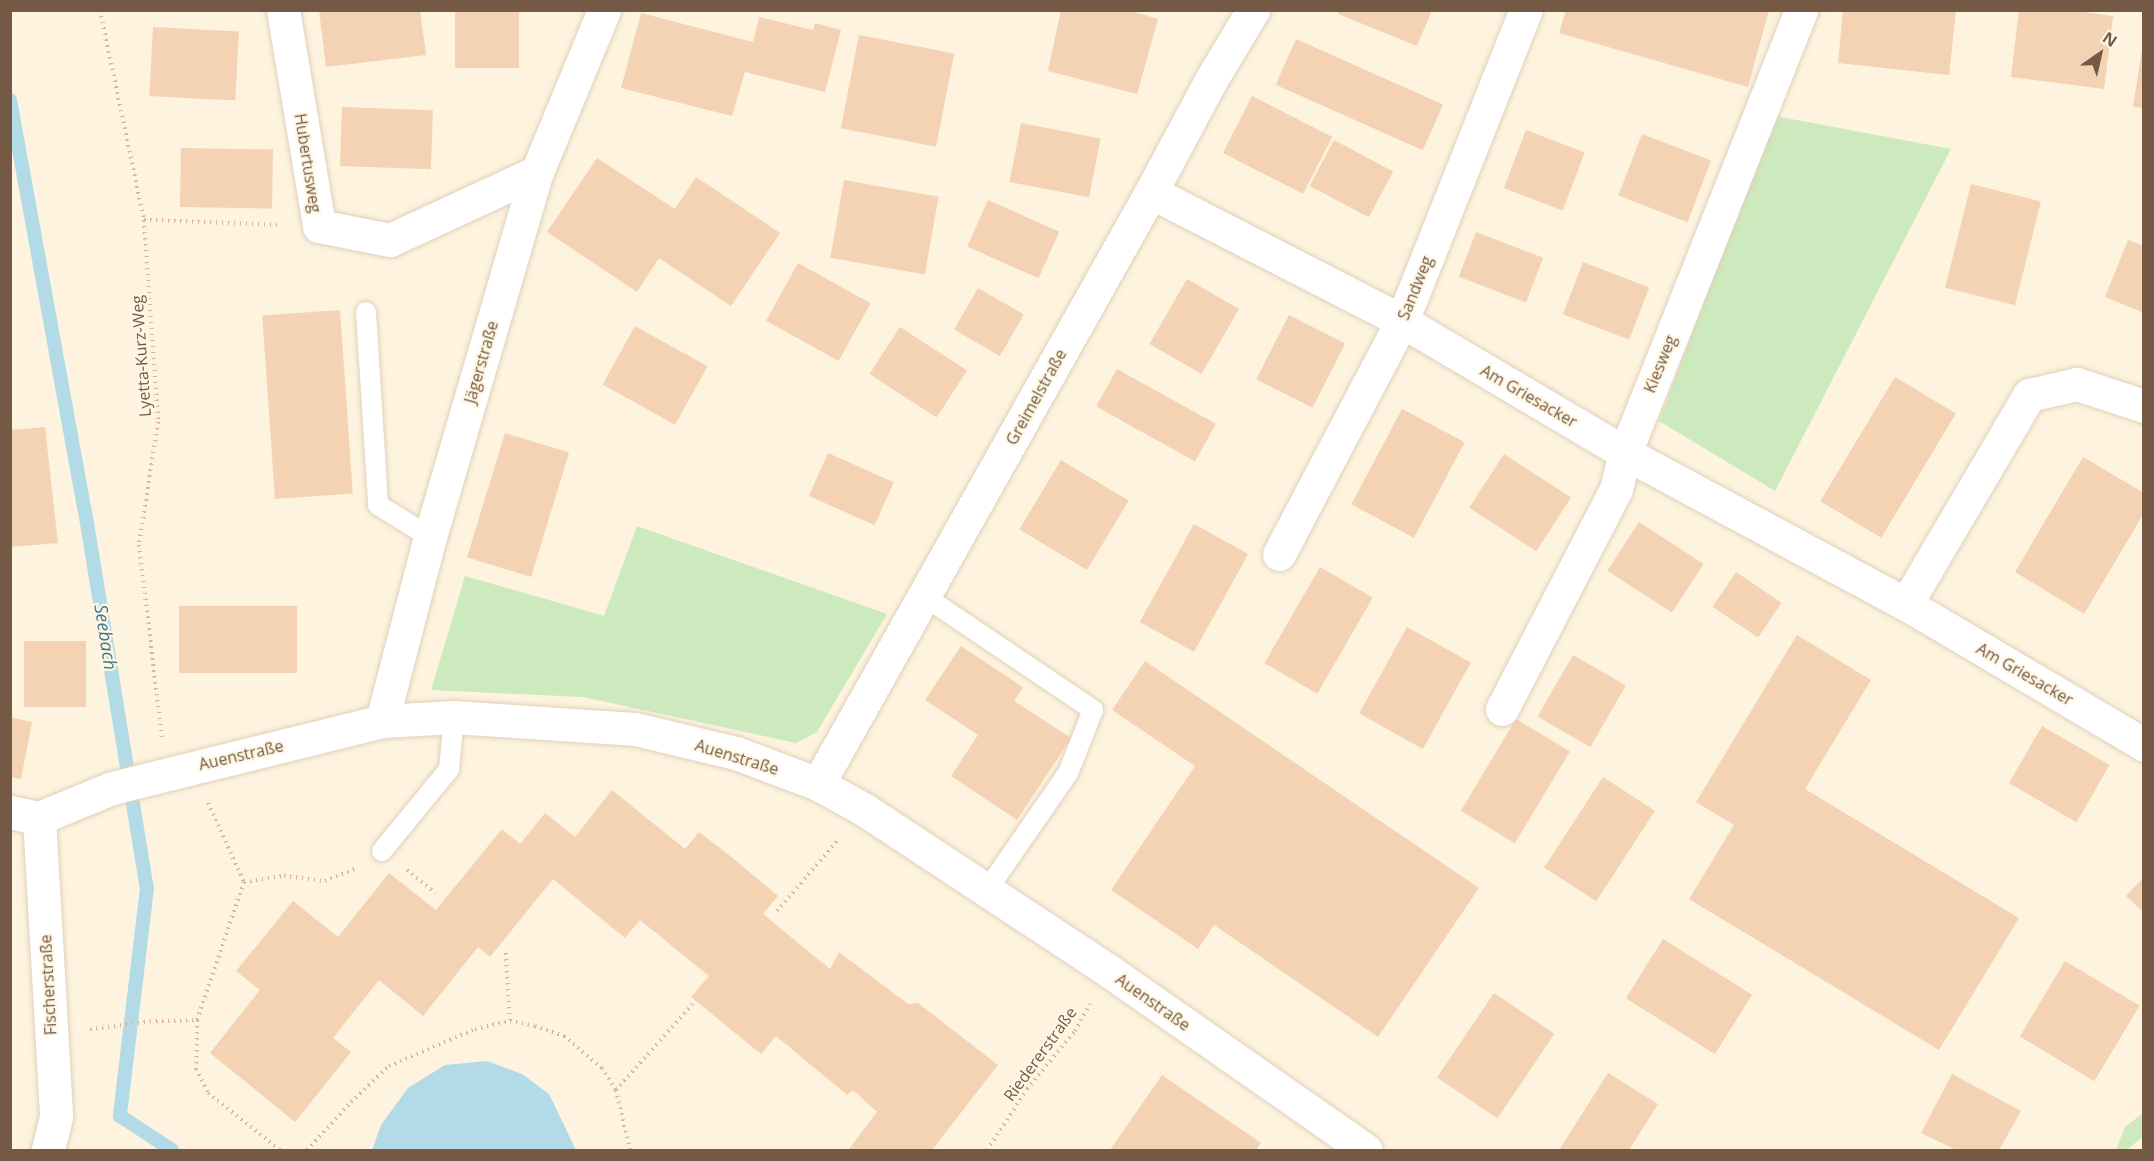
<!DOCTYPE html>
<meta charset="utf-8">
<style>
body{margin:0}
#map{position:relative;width:2154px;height:1161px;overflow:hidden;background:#fdf3de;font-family:"Open Sans",sans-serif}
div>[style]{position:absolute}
.green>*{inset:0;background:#cceabd}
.water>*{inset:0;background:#b2dbe7}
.stream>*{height:14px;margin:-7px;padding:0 7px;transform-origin:7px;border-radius:7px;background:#b2dbe7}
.building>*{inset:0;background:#f4d2b4;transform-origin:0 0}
.path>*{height:4px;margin-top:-2px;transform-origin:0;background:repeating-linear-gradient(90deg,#d8b698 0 1.5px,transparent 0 6px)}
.roads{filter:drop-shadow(0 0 2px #e1cfba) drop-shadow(0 0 2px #e1cfba)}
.lane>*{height:20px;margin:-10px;padding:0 10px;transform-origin:10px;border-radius:10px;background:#fff}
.street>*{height:33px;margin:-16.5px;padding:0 16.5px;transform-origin:16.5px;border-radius:16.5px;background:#fff}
span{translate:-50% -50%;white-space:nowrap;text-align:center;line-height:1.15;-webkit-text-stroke:4.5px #fff7e5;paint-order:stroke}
.street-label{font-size:16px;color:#745945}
.water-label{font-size:18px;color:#3e7789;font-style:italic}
.frame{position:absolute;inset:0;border:12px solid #745945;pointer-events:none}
.north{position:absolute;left:2070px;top:24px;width:60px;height:60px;-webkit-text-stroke:4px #fff7e5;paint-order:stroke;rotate:34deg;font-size:16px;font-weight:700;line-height:24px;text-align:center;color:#745945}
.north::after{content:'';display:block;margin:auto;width:21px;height:27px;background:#745945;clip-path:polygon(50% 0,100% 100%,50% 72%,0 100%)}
</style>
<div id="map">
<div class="green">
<div style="clip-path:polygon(1775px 116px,1951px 149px,1775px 491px,1659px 421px)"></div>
<div style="clip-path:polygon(637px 526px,887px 614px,817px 732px,796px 743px,583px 697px,431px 690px,465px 576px,604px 616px)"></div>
<div style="clip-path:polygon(2143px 1113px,2143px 1137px,2126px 1150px,2116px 1150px,2125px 1127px)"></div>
</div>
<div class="water">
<div style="clip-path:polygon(487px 1061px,522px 1074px,549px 1094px,576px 1150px,372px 1150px,381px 1125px,408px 1088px,445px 1065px)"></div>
</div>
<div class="stream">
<div style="left:10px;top:100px;width:418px;rotate:79.7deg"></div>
<div style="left:85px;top:511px;width:382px;rotate:80.7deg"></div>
<div style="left:147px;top:888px;width:230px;rotate:96.8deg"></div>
<div style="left:120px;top:1116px;width:62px;rotate:33.2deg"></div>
</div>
<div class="building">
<div style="clip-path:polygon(319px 10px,420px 10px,426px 55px,326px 67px)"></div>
<div style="left:455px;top:10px;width:64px;height:58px"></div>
<div style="clip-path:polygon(1061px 10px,1128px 10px,1158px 19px,1137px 94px,1048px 71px)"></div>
<div style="clip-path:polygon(1339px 10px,1432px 10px,1417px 46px,1338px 14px)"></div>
<div style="clip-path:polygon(1566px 10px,1769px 10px,1748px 87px,1559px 33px)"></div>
<div style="clip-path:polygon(1843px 10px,1956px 10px,1949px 75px,1838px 63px)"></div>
<div style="clip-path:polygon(2019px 10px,2068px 10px,2113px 16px,2104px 89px,2011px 77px)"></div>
<div style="clip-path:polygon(641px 13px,753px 42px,759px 17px,813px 30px,815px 23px,841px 30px,825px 92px,745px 72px,732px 116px,621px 88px)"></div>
<div style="left:153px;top:27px;width:86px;height:69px;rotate:3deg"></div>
<div style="left:859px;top:35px;width:97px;height:95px;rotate:11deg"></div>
<div style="left:1296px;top:39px;width:161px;height:50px;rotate:24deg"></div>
<div style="clip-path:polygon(2142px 49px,2144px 49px,2144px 108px,2133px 107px)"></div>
<div style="left:1252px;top:96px;width:90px;height:64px;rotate:27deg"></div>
<div style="left:342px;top:107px;width:91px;height:59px;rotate:2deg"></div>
<div style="left:1021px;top:123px;width:81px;height:60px;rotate:11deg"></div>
<div style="left:1526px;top:130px;width:63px;height:62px;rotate:21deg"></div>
<div style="left:1642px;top:134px;width:74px;height:66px;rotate:21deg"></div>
<div style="left:1334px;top:140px;width:67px;height:52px;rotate:28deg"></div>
<div style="left:181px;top:148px;width:92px;height:59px;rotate:1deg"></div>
<div style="clip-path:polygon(597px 158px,675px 209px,696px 177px,780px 233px,731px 306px,659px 258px,637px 292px,547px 232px)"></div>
<div style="left:844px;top:180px;width:96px;height:79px;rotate:10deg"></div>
<div style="left:1971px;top:184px;width:72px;height:107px;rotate:14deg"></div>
<div style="left:988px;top:200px;width:78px;height:51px;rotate:24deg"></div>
<div style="left:1476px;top:232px;width:72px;height:48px;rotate:21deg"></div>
<div style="clip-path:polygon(2128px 240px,2144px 246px,2144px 313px,2105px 297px)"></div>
<div style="left:1583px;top:262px;width:71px;height:56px;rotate:21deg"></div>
<div style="left:798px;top:263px;width:83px;height:66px;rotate:29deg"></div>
<div style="left:1187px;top:279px;width:60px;height:75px;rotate:30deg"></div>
<div style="left:978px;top:288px;width:53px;height:48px;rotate:30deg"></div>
<div style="left:340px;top:310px;width:184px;height:78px;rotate:86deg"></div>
<div style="left:1289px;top:315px;width:63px;height:72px;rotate:27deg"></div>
<div style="left:635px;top:326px;width:83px;height:67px;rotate:29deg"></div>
<div style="left:900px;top:327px;width:80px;height:56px;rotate:33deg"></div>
<div style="left:1117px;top:369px;width:113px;height:43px;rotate:29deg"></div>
<div style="left:1895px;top:377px;width:71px;height:145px;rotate:31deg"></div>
<div style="left:1402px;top:409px;width:71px;height:108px;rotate:28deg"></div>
<div style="clip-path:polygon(45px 427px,58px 543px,10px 547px,10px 430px)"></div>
<div style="left:505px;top:433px;width:67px;height:130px;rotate:17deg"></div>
<div style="left:828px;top:453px;width:72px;height:47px;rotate:24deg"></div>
<div style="left:1504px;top:454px;width:80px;height:64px;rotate:33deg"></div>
<div style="clip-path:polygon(2083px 457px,2144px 493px,2144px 513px,2084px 614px,2015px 572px)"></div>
<div style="left:1061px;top:460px;width:79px;height:81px;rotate:31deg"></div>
<div style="left:1639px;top:522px;width:77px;height:58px;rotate:33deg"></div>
<div style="left:1194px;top:524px;width:62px;height:112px;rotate:29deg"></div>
<div style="left:1320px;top:567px;width:61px;height:111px;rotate:30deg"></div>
<div style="left:1736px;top:572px;width:55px;height:42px;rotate:34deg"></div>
<div style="left:297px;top:606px;width:67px;height:118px;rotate:90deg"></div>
<div style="left:1407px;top:627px;width:73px;height:99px;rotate:29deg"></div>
<div style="clip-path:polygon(1797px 635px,1871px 680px,1805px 789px,2019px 918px,1939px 1050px,1689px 899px,1734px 825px,1696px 802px)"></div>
<div style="left:24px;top:641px;width:62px;height:66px"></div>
<div style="clip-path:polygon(961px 646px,1023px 687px,1014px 701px,1071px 738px,1017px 820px,951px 776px,978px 735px,925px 700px)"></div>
<div style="left:1573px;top:655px;width:61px;height:71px;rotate:30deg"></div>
<div style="clip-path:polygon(1145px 661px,1479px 888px,1378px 1037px,1214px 925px,1198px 949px,1111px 890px,1195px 766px,1112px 710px)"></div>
<div style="clip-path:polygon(10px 717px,32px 722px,21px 779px,10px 777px)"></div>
<div style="left:1516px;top:719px;width:63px;height:107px;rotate:31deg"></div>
<div style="left:2042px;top:726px;width:78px;height:66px;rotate:30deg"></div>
<div style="left:1603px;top:777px;width:62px;height:108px;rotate:33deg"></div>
<div style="clip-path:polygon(612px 790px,685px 849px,699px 832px,724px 851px,778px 896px,763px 914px,830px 969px,839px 952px,908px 1004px,918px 1003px,998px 1065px,932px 1150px,848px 1150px,877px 1112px,853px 1090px,847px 1095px,776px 1036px,761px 1054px,691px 997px,709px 976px,640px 920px,625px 938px,553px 879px,490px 957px,478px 947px,423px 1016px,379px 980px,333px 1038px,351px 1052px,295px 1122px,210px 1053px,260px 990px,236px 971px,293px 901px,338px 937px,389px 873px,436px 910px,502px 829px,520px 844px,545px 813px,575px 837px)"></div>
<div style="clip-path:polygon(2144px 877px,2144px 913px,2126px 896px)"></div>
<div style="left:1663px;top:939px;width:105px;height:70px;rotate:32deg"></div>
<div style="left:2065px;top:961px;width:87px;height:88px;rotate:31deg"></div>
<div style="left:1494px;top:993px;width:73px;height:102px;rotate:34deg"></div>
<div style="clip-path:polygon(1608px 1073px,1658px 1104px,1629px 1150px,1559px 1150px)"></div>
<div style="clip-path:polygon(1952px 1074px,2021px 1111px,1999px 1150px,1956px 1150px,1921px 1133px)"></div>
<div style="clip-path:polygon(1162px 1075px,1261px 1143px,1256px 1150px,1110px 1150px)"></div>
</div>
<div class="path">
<div style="left:100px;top:10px;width:215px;rotate:78.2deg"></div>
<div style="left:144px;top:220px;width:202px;rotate:86deg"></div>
<div style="left:158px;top:422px;width:124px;rotate:98.8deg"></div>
<div style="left:139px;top:545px;width:193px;rotate:83.2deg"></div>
<div style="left:144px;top:220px;width:135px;rotate:2.1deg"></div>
<div style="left:208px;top:803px;width:87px;rotate:65.5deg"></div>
<div style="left:407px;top:870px;width:36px;rotate:39deg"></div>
<div style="left:244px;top:882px;width:146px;rotate:108.8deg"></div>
<div style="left:197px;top:1020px;width:49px;rotate:91.2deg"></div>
<div style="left:196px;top:1069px;width:27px;rotate:63deg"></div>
<div style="left:208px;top:1093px;width:92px;rotate:38.4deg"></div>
<div style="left:244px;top:882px;width:40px;rotate:-8.5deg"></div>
<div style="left:284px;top:876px;width:41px;rotate:7deg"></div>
<div style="left:325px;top:881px;width:35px;rotate:-22deg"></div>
<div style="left:777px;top:911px;width:95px;rotate:-49.3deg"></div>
<div style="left:506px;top:953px;width:68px;rotate:86.6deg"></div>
<div style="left:510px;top:1021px;width:25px;rotate:11deg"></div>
<div style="left:535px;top:1026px;width:31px;rotate:19deg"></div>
<div style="left:564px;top:1036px;width:50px;rotate:40.1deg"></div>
<div style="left:602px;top:1068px;width:26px;rotate:58deg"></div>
<div style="left:616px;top:1090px;width:62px;rotate:76.9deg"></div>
<div style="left:90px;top:1029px;width:66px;rotate:-6.9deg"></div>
<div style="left:156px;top:1021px;width:41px;rotate:-1.4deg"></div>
<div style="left:616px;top:1090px;width:115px;rotate:-48.2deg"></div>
<div style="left:307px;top:1150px;width:65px;rotate:-47.5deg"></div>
<div style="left:351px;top:1102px;width:52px;rotate:-43.5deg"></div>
<div style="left:389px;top:1066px;width:94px;rotate:-23.3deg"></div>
<div style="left:475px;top:1029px;width:36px;rotate:-13deg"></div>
<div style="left:987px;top:1150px;width:73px;rotate:-56.7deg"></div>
<div style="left:1027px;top:1089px;width:75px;rotate:-50.4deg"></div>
<div style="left:1075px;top:1031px;width:31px;rotate:-61deg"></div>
</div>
<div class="roads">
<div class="lane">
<div style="left:366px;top:312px;width:193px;rotate:86.4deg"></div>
<div style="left:378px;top:505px;width:61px;rotate:31.6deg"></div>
<div style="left:924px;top:596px;width:204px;rotate:34deg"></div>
<div style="left:1093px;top:710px;width:68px;rotate:111.6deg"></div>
<div style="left:1068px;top:773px;width:142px;rotate:124.7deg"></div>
<div style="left:382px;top:851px;width:106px;rotate:-50.7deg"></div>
<div style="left:449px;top:769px;width:52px;rotate:-84.5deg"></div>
</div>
<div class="street">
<div style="left:283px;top:10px;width:219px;rotate:80.5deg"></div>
<div style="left:319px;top:226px;width:72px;rotate:11.2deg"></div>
<div style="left:390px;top:240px;width:162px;rotate:-24.8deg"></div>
<div style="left:1151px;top:192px;width:282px;rotate:27.2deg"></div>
<div style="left:1402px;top:321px;width:259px;rotate:30.6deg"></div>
<div style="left:1625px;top:453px;width:319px;rotate:28.3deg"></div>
<div style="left:1906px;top:604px;width:277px;rotate:30.6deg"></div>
<div style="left:1279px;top:554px;width:263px;rotate:-62.2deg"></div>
<div style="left:1402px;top:321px;width:335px;rotate:-68.3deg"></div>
<div style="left:1906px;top:604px;width:243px;rotate:-59.5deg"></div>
<div style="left:2029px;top:395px;width:49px;rotate:-12.9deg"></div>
<div style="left:2077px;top:384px;width:71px;rotate:18.2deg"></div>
<div style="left:1502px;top:709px;width:248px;rotate:-62.6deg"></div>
<div style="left:1616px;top:489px;width:37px;rotate:-76deg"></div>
<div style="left:1625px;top:453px;width:477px;rotate:-68.3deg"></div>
<div style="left:382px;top:721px;width:190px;rotate:-75.4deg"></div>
<div style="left:430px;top:537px;width:380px;rotate:-73.7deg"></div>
<div style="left:537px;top:172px;width:175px;rotate:-67.5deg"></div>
<div style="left:818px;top:784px;width:679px;rotate:-60.64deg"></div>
<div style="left:1151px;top:192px;width:127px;rotate:-61.8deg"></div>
<div style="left:1211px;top:80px;width:82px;rotate:-59deg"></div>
<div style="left:10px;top:812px;width:30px;rotate:12deg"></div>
<div style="left:39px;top:818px;width:79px;rotate:-22.3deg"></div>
<div style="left:112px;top:788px;width:278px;rotate:-13.9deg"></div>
<div style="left:382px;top:721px;width:72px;rotate:-3.2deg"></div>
<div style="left:454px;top:717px;width:181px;rotate:3.8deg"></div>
<div style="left:635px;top:729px;width:104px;rotate:13.4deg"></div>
<div style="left:736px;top:753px;width:88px;rotate:20.7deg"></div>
<div style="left:818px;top:784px;width:54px;rotate:29deg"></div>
<div style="left:865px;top:810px;width:292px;rotate:33.4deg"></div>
<div style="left:1109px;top:971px;width:313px;rotate:34.9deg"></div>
<div style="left:39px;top:818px;width:299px;rotate:86.7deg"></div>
<div style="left:56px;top:1117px;width:34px;rotate:104deg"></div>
</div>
</div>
<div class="street-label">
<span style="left:308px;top:163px;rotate:81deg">Hubertusweg</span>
<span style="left:1415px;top:288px;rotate:-68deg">Sandweg</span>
<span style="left:141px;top:356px;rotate:-94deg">Lyetta-Kurz-Weg</span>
<span style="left:481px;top:362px;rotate:-74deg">Jägerstraße</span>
<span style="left:1660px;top:364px;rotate:-68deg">Kiesweg</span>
<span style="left:1529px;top:396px;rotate:30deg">Am Griesacker</span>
<span style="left:1036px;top:397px;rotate:-61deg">Greimelstraße</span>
<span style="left:2025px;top:674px;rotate:30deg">Am Griesacker</span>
<span style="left:241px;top:755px;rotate:-13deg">Auenstraße</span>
<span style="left:737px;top:757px;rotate:17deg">Auenstraße</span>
<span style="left:48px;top:985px;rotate:-93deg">Fischerstraße</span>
<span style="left:1153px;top:1002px;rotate:35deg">Auenstraße</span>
<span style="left:1040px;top:1054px;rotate:-54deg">Riedererstraße</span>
</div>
<div class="water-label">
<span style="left:106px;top:637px;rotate:81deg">Seebach</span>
</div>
<div class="frame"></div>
<div class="north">N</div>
</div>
